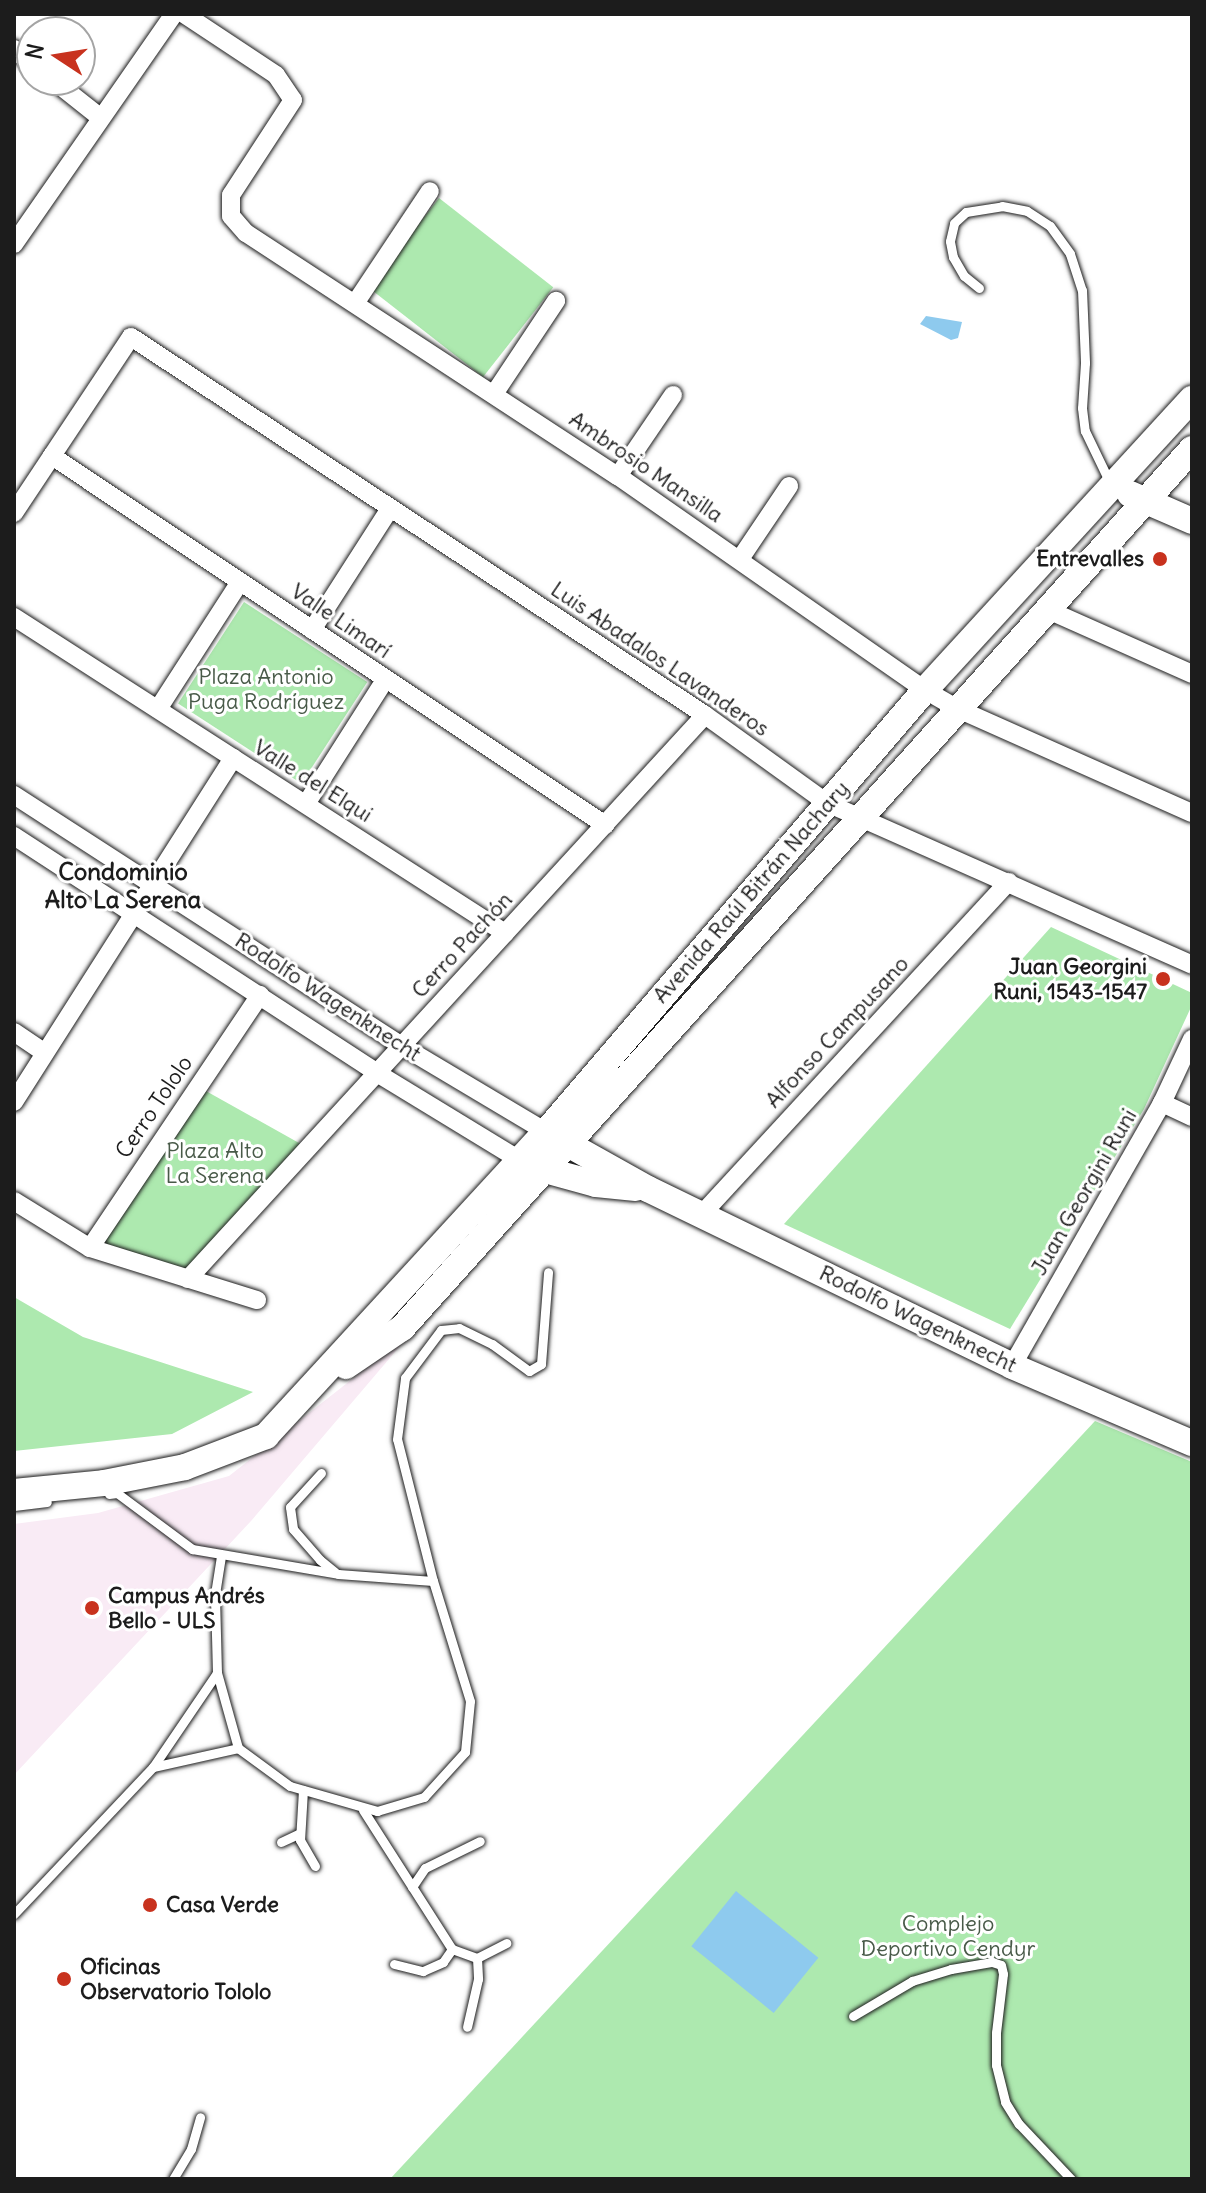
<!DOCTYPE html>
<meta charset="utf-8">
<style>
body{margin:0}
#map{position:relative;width:1206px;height:2193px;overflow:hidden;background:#fff;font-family:Delius,sans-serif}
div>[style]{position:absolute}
.built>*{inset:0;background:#f9ebf5}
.green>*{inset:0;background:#ade9af;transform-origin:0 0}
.water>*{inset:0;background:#8ecaee;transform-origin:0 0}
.roads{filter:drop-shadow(0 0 2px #1c1c1c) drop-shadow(0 0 2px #1c1c1c)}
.lane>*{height:9px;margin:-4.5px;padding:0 4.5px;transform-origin:4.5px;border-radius:4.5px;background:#fff}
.street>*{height:18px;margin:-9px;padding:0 9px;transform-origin:9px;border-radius:9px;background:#fff}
.secondary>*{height:26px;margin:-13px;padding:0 13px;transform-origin:13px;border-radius:13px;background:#fff}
.dots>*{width:22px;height:22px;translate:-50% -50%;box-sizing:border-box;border:4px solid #fff;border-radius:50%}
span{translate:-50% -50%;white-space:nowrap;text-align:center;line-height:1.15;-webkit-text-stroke:6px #fff;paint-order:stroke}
.street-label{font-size:22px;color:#1c1c1c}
.poi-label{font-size:22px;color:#1c1c1c;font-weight:700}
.right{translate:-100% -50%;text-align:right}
.left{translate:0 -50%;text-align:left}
.park-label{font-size:22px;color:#485a48}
.neighbourhood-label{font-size:24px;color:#1c1c1c;font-weight:700}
.frame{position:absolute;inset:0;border:16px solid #1c1c1c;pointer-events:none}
.north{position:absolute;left:16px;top:16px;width:80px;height:80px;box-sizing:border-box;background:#fff;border:2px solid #a4a4a4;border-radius:50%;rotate:282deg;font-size:22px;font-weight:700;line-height:32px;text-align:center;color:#1c1c1c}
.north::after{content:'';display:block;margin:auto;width:28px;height:36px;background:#c8321e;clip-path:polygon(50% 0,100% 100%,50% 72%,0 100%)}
</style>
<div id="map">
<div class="built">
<div style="clip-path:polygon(412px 1332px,251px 1521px,14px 1775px,14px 1524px,98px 1513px,229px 1476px)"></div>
</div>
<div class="green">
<div style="left:439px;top:198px;width:145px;height:114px;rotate:38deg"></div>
<div style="left:244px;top:602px;width:147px;height:121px;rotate:33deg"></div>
<div style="clip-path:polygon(1051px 927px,1192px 993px,1192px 1005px,1144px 1109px,1010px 1329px,784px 1224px)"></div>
<div style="clip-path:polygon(197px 1086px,308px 1148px,188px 1279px,90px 1248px)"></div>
<div style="clip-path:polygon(14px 1297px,83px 1337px,253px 1392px,172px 1434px,14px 1451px)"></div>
<div style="clip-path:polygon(1095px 1421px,1192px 1462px,1192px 2179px,390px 2179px)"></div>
</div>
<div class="water">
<div style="clip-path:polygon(926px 316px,962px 322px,958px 338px,951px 340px,920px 324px)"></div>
<div style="left:736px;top:1891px;width:106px;height:71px;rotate:39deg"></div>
</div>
<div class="roads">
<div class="lane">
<div style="left:979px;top:288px;width:19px;rotate:-141deg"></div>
<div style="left:964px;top:276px;width:22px;rotate:-120deg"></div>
<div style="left:953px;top:257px;width:16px;rotate:-101deg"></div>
<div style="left:950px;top:241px;width:18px;rotate:-77deg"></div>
<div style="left:954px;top:223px;width:16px;rotate:-43deg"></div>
<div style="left:966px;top:212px;width:36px;rotate:-9deg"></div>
<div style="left:1002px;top:206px;width:25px;rotate:11deg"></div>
<div style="left:1027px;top:211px;width:27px;rotate:33deg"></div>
<div style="left:1050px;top:226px;width:34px;rotate:54deg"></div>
<div style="left:1070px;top:254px;width:38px;rotate:72deg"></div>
<div style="left:1082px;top:290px;width:73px;rotate:87.6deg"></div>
<div style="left:1085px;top:363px;width:45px;rotate:93.8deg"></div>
<div style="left:1082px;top:408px;width:23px;rotate:83deg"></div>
<div style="left:1085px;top:431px;width:58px;rotate:64.3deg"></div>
<div style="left:321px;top:1473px;width:46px;rotate:132.4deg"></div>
<div style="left:290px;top:1507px;width:22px;rotate:82deg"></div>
<div style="left:293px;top:1529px;width:41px;rotate:48.9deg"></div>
<div style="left:320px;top:1560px;width:19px;rotate:39deg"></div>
<div style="left:109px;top:1494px;width:8px;rotate:-7deg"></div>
<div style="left:117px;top:1493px;width:94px;rotate:36.7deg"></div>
<div style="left:192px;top:1549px;width:148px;rotate:9.7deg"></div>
<div style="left:338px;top:1574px;width:95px;rotate:4.2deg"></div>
<div style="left:14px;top:1506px;width:33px;rotate:-7deg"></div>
<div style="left:238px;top:1748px;width:64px;rotate:36.2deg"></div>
<div style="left:290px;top:1786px;width:91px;rotate:16deg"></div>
<div style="left:377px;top:1811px;width:49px;rotate:-16.6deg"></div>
<div style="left:424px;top:1797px;width:61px;rotate:-47.7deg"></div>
<div style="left:465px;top:1752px;width:51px;rotate:-84.4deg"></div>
<div style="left:470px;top:1701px;width:126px;rotate:-107.1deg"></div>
<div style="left:433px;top:1581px;width:146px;rotate:-104.2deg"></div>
<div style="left:397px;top:1439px;width:62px;rotate:-82.5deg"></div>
<div style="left:405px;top:1378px;width:60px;rotate:-53.1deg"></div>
<div style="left:441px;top:1330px;width:18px;rotate:-6deg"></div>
<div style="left:459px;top:1328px;width:37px;rotate:26deg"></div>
<div style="left:492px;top:1344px;width:46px;rotate:36.1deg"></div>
<div style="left:529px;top:1371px;width:14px;rotate:-30deg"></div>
<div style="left:541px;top:1364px;width:92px;rotate:-85.6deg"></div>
<div style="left:153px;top:1767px;width:87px;rotate:-12.6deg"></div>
<div style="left:238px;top:1748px;width:78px;rotate:-105.6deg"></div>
<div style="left:303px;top:1790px;width:50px;rotate:93.4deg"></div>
<div style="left:300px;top:1840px;width:30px;rotate:60deg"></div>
<div style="left:363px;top:1810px;width:165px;rotate:57.4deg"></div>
<div style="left:281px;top:1842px;width:21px;rotate:-25deg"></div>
<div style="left:412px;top:1887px;width:23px;rotate:-56deg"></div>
<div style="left:425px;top:1868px;width:61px;rotate:-26.1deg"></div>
<div style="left:14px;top:1914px;width:202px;rotate:-46.6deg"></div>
<div style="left:153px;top:1767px;width:114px;rotate:-55.8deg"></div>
<div style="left:217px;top:1673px;width:79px;rotate:-91.5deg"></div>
<div style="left:215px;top:1594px;width:38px;rotate:-81deg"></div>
<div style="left:452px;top:1949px;width:27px;rotate:20deg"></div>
<div style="left:477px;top:1958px;width:21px;rotate:87deg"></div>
<div style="left:478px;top:1979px;width:49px;rotate:102.9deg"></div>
<div style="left:477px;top:1958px;width:33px;rotate:-27deg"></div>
<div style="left:394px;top:1964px;width:30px;rotate:14deg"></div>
<div style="left:423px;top:1971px;width:22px;rotate:-24deg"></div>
<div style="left:443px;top:1962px;width:16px;rotate:-55deg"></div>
<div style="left:853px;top:2016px;width:69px;rotate:-30.7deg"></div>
<div style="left:912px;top:1981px;width:41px;rotate:-17.1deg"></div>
<div style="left:951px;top:1969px;width:42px;rotate:-9.7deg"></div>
<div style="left:992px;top:1962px;width:9px;rotate:18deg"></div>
<div style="left:1001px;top:1965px;width:9px;rotate:77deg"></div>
<div style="left:1003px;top:1974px;width:59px;rotate:96.8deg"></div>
<div style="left:996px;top:2033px;width:32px;rotate:90deg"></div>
<div style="left:996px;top:2065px;width:38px;rotate:76deg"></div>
<div style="left:1005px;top:2102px;width:26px;rotate:58deg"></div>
<div style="left:1019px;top:2124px;width:76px;rotate:46.6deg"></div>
<div style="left:173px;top:2179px;width:35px;rotate:-59deg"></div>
<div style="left:191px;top:2149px;width:33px;rotate:-74deg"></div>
</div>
<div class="street">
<div style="left:184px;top:14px;width:110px;rotate:33.5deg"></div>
<div style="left:276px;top:75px;width:30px;rotate:56deg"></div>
<div style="left:293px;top:100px;width:113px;rotate:123.1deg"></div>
<div style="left:231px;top:195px;width:21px;rotate:90deg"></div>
<div style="left:231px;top:216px;width:23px;rotate:49deg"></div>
<div style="left:246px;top:233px;width:444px;rotate:33.2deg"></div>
<div style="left:618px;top:476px;width:374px;rotate:34.9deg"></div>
<div style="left:925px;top:690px;width:36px;rotate:30deg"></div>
<div style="left:956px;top:708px;width:258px;rotate:24deg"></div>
<div style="left:14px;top:49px;width:23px;rotate:40deg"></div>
<div style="left:53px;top:80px;width:61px;rotate:38.4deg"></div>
<div style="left:14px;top:244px;width:280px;rotate:-55.2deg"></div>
<div style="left:356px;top:302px;width:133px;rotate:-56.3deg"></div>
<div style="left:494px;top:394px;width:112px;rotate:-56.3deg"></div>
<div style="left:52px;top:456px;width:665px;rotate:33.71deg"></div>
<div style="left:618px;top:476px;width:98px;rotate:-55.8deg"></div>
<div style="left:14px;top:513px;width:211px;rotate:-56.4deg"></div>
<div style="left:131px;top:337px;width:687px;rotate:33.37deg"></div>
<div style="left:705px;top:715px;width:150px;rotate:35.8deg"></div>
<div style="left:827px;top:803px;width:399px;rotate:23.9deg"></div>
<div style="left:740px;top:559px;width:88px;rotate:-56.1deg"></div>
<div style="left:1046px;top:609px;width:160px;rotate:24deg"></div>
<div style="left:14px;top:617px;width:584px;rotate:32.76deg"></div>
<div style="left:312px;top:630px;width:143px;rotate:-57.3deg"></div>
<div style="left:158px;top:709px;width:151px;rotate:-57.2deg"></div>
<div style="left:14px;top:795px;width:462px;rotate:32.9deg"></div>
<div style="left:402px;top:1046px;width:168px;rotate:30.8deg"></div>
<div style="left:306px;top:804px;width:147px;rotate:-57.5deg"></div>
<div style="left:14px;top:836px;width:434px;rotate:33.1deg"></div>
<div style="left:377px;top:1073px;width:165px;rotate:31.4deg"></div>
<div style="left:14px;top:1032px;width:37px;rotate:34deg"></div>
<div style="left:14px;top:1102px;width:408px;rotate:-57.5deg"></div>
<div style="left:1162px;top:1103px;width:33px;rotate:25deg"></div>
<div style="left:14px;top:1201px;width:89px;rotate:31.7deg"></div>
<div style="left:90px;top:1248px;width:175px;rotate:17.3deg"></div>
<div style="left:702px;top:1214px;width:452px;rotate:-47.3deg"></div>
<div style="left:90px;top:1248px;width:305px;rotate:-56.1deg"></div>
<div style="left:188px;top:1279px;width:765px;rotate:-47.49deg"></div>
<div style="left:1012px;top:1366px;width:303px;rotate:-60.3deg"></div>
<div style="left:1162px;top:1103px;width:71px;rotate:-64.9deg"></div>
</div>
<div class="secondary">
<div style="left:1130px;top:494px;width:68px;rotate:23.5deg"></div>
<div style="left:557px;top:1138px;width:104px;rotate:29.3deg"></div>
<div style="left:648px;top:1189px;width:405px;rotate:25.9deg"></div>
<div style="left:1012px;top:1366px;width:196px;rotate:23.2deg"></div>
<div style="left:534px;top:1167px;width:64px;rotate:15.3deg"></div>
<div style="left:596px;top:1184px;width:40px;rotate:5.7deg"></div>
<div style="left:346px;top:1366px;width:68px;rotate:-34.2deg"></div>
<div style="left:402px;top:1328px;width:1182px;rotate:-48.05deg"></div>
<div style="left:14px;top:1492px;width:90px;rotate:-5.7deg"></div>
<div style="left:104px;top:1483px;width:83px;rotate:-11.2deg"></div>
<div style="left:185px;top:1467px;width:87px;rotate:-20.9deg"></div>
<div style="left:266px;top:1436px;width:413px;rotate:-47.4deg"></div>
<div style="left:546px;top:1132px;width:582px;rotate:-49.39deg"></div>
<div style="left:925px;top:690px;width:395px;rotate:-47.5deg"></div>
</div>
</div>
<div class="dots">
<div style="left:1160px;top:559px;background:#c8321e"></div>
<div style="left:1163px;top:979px;background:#c8321e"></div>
<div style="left:92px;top:1608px;background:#c8321e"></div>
<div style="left:150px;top:1905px;background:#c8321e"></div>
<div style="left:64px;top:1979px;background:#c8321e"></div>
</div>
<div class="street-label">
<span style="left:646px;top:467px;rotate:34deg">Ambrosio Mansilla</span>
<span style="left:341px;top:621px;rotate:34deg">Valle Limarí</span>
<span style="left:660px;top:659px;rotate:34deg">Luis Abadalos Lavanderos</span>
<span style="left:313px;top:781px;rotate:32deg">Valle del Elqui</span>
<span style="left:751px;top:892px;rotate:-49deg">Avenida Raúl Bitrán Nachary</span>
<span style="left:462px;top:945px;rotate:-47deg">Cerro Pachón</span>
<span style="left:328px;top:997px;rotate:33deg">Rodolfo Wagenknecht</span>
<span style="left:837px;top:1032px;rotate:-47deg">Alfonso Campusano</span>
<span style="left:154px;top:1107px;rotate:-56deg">Cerro Tololo</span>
<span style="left:1084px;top:1192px;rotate:-60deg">Juan Georgini Runi</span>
<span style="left:918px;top:1319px;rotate:26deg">Rodolfo Wagenknecht</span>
</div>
<div class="poi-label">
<span class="right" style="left:1144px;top:559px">Entrevalles</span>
<span class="right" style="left:1147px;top:979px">Juan Georgini<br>Runi, 1543-1547</span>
<span class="left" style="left:108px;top:1608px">Campus Andrés<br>Bello - ULS</span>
<span class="left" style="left:166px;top:1905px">Casa Verde</span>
<span class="left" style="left:80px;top:1979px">Oficinas<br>Observatorio Tololo</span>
</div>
<div class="park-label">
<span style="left:266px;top:689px">Plaza Antonio<br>Puga Rodríguez</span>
<span style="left:215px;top:1163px">Plaza Alto<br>La Serena</span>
<span style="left:948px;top:1936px">Complejo<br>Deportivo Cendyr</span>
</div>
<div class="neighbourhood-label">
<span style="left:123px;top:886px">Condominio<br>Alto La Serena</span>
</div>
<div class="frame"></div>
<div class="north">N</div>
</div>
